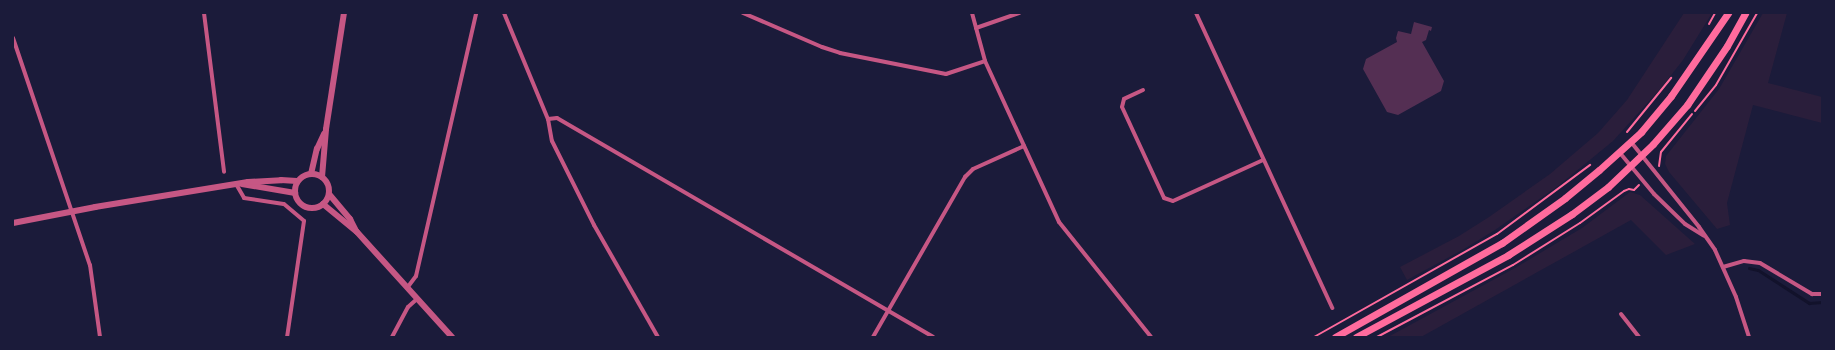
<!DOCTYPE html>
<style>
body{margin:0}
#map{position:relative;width:1835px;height:350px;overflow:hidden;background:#1b1b3a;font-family:"Open Sans",sans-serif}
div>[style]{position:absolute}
.green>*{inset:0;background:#2a1e3b}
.stream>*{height:3px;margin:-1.5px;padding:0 1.5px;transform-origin:1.5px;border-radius:1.5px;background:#12122b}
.building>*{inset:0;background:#542f53}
.path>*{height:2px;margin:-1px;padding:0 1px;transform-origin:1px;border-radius:1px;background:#ff6b9d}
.minor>*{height:4px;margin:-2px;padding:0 2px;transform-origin:2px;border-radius:2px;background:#c65784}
.tertiary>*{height:6px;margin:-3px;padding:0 3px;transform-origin:3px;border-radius:3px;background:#c65784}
.tertiary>.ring{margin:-3px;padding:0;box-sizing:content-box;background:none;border:6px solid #c65784;border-radius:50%}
.primary>*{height:7px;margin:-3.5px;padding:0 3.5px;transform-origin:3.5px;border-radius:3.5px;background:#ff6b9d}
span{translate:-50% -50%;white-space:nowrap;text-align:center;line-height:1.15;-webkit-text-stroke:4px #1b1b3a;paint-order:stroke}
.frame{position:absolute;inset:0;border:14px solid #1b1b3a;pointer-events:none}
</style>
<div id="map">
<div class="green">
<div style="clip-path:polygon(1684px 13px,1712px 13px,1683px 60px,1661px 88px,1613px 141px,1558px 186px,1495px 230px,1464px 249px,1407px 280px,1400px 267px,1459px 236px,1489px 217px,1550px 174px,1598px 133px,1627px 100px)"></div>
<div style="clip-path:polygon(1763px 13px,1787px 13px,1768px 83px,1822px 97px,1822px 123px,1753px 105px,1727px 203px,1730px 225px,1717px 229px,1669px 172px,1665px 164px,1666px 156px,1719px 89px)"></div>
<div style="clip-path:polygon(1630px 192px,1640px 195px,1695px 244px,1666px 255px,1631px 220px,1421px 337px,1388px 337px,1515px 268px,1582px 228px)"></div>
</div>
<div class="stream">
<div style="left:1749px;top:268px;width:9px;rotate:13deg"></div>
<div style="left:1758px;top:270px;width:61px;rotate:32.9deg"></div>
<div style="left:1809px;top:303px;width:13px;rotate:-4deg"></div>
</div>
<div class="building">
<div style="clip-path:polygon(1414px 22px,1432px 27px,1431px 31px,1429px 30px,1426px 40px,1422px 42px,1444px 81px,1441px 91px,1398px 115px,1387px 112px,1363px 69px,1366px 59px,1397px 42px,1396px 38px,1398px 31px,1411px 34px)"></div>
</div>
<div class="path">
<div style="left:1709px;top:24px;width:13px;rotate:-61deg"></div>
<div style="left:1695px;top:111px;width:33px;rotate:-51deg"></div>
<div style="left:1716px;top:85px;width:83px;rotate:-60.3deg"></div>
<div style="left:1627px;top:132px;width:70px;rotate:-50.8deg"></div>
<div style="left:1659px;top:166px;width:14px;rotate:-82deg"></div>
<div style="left:1661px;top:152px;width:49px;rotate:-50.8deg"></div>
<div style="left:1314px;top:337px;width:210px;rotate:-29.4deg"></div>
<div style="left:1497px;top:234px;width:116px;rotate:-36.6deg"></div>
<div style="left:1377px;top:337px;width:154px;rotate:-27.9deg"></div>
<div style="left:1513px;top:265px;width:79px;rotate:-32.1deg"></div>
<div style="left:1580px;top:223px;width:54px;rotate:-36deg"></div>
<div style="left:1624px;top:191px;width:5px;rotate:-22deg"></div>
<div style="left:1629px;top:189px;width:5px;rotate:11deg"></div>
<div style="left:1634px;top:190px;width:7px;rotate:-45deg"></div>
</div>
<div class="minor">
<div style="left:204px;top:13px;width:160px;rotate:82.8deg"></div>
<div style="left:504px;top:13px;width:115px;rotate:67.5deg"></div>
<div style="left:548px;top:119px;width:22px;rotate:80deg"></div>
<div style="left:552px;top:141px;width:94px;rotate:63.4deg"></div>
<div style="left:594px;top:225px;width:129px;rotate:60.3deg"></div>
<div style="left:743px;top:13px;width:86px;rotate:23.3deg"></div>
<div style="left:822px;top:47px;width:19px;rotate:18deg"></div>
<div style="left:840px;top:53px;width:108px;rotate:11.2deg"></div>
<div style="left:946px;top:74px;width:41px;rotate:-18.4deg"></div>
<div style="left:972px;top:13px;width:50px;rotate:74.8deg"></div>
<div style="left:985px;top:61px;width:177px;rotate:65.3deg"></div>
<div style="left:1059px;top:222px;width:147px;rotate:51.3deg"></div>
<div style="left:1196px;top:13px;width:325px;rotate:65.2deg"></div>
<div style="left:976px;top:28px;width:46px;rotate:-19.2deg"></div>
<div style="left:13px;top:38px;width:240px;rotate:71.3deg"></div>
<div style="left:90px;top:265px;width:73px;rotate:82.1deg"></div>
<div style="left:1143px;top:90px;width:21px;rotate:155deg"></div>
<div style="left:1124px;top:99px;width:8px;rotate:104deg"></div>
<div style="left:1122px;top:107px;width:100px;rotate:65.2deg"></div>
<div style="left:1164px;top:198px;width:9px;rotate:18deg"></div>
<div style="left:1173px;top:201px;width:99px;rotate:-24.5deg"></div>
<div style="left:548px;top:119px;width:9px;rotate:-6deg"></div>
<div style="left:557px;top:118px;width:435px;rotate:30.2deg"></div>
<div style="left:1631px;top:142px;width:109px;rotate:51.3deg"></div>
<div style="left:1699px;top:227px;width:28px;rotate:55deg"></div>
<div style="left:1715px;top:250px;width:51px;rotate:65.9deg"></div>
<div style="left:1736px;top:297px;width:42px;rotate:72deg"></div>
<div style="left:1620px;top:153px;width:53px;rotate:50.3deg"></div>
<div style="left:1654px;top:194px;width:43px;rotate:44.1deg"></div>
<div style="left:1685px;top:224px;width:22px;rotate:32deg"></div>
<div style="left:236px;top:184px;width:16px;rotate:60deg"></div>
<div style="left:244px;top:198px;width:40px;rotate:8.5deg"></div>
<div style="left:284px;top:204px;width:26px;rotate:40deg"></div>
<div style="left:304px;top:221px;width:117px;rotate:98.3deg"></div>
<div style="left:1723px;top:267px;width:22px;rotate:-16deg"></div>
<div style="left:1744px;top:261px;width:16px;rotate:7deg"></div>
<div style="left:1760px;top:263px;width:61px;rotate:30.8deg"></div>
<div style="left:1812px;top:294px;width:10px"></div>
<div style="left:407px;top:288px;width:15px;rotate:-53deg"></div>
<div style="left:416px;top:276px;width:270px;rotate:-77.1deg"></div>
<div style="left:1621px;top:314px;width:29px;rotate:52deg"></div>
<div style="left:392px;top:337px;width:34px;rotate:-62deg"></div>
<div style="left:408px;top:307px;width:12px;rotate:-42deg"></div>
<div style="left:873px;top:337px;width:185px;rotate:-60.1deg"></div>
<div style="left:965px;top:177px;width:11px;rotate:-45deg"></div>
<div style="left:973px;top:169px;width:56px;rotate:-24.3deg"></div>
</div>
<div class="tertiary">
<div style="left:311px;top:174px;width:26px;rotate:-77deg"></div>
<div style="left:317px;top:149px;width:17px;rotate:-65deg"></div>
<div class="ring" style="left:295px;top:174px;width:28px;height:28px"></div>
<div style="left:322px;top:177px;width:48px;rotate:-85.2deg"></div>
<div style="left:326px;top:129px;width:117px;rotate:-81.2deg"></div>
<div style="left:242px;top:184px;width:54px;rotate:9.6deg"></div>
<div style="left:329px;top:194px;width:33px;rotate:50deg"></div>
<div style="left:350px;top:219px;width:13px;rotate:63deg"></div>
<div style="left:323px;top:204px;width:44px;rotate:39.5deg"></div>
<div style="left:357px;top:232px;width:142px;rotate:47.9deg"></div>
<div style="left:13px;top:223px;width:84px;rotate:-11deg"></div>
<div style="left:95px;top:207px;width:155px;rotate:-9.3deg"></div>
<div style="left:248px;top:182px;width:33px;rotate:-3deg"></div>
<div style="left:281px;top:180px;width:16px;rotate:4deg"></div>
</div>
<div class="primary">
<div style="left:1335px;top:337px;width:192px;rotate:-29.4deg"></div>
<div style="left:1502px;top:243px;width:77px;rotate:-35.5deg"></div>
<div style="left:1565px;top:198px;width:44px;rotate:-39.5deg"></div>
<div style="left:1599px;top:170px;width:57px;rotate:-42.1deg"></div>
<div style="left:1641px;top:132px;width:47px;rotate:-50.2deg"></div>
<div style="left:1671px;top:96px;width:101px;rotate:-55.5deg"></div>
<div style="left:1356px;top:337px;width:173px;rotate:-28.3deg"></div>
<div style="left:1508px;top:255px;width:76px;rotate:-32.6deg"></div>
<div style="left:1572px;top:214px;width:45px;rotate:-36.9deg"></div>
<div style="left:1608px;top:187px;width:62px;rotate:-43.7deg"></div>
<div style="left:1653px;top:144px;width:52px;rotate:-48.9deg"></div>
<div style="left:1687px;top:105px;width:71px;rotate:-55.9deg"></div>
<div style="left:1727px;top:46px;width:38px;rotate:-61deg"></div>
</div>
<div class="frame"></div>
</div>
